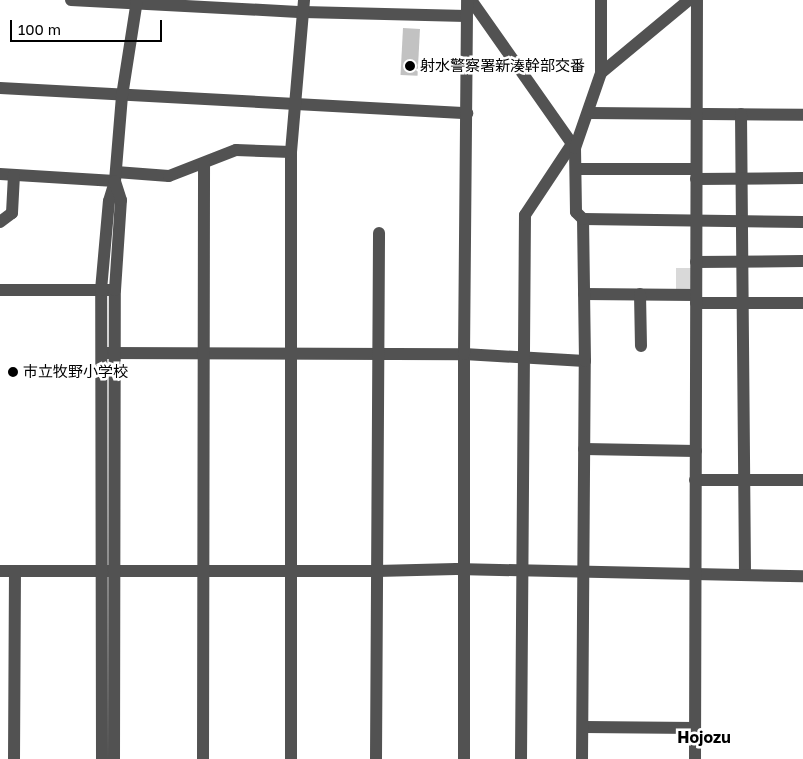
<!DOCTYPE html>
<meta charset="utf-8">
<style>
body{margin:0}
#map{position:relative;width:803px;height:759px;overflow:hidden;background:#fff;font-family:"Golos Text","Noto Sans JP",sans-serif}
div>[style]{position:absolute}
.green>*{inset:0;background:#d9d9d9;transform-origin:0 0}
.building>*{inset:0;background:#c2c2c2;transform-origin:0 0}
.minor>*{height:12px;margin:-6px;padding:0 6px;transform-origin:6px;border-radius:6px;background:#525252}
.dots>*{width:14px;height:14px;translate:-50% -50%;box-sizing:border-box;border:2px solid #fff;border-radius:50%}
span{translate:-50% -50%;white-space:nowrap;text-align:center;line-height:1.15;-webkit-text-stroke:5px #fff;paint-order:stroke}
.poi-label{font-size:15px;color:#000}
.left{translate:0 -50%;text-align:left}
.neighbourhood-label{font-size:16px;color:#000;font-weight:700}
.scale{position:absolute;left:10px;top:20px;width:152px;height:22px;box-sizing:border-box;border:2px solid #000;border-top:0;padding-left:6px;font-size:15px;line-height:18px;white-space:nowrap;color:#000;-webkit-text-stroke:4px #fff;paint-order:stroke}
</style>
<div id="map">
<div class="green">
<div style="left:676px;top:268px;width:20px;height:27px"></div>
</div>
<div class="building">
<div style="left:403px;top:28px;width:17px;height:47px;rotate:3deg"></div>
</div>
<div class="minor">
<div style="left:71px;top:0;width:232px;rotate:3deg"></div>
<div style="left:303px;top:12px;width:163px;rotate:1.4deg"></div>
<div style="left:471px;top:0;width:181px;rotate:54.9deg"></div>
<div style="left:601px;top:73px;width:114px;rotate:-39.7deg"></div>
<div style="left:0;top:88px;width:468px;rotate:3.1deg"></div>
<div style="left:589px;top:113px;width:214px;rotate:0.5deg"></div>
<div style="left:741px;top:114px;width:461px;rotate:89.5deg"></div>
<div style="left:577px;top:169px;width:119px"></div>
<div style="left:116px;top:172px;width:53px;rotate:4.3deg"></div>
<div style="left:169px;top:176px;width:72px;rotate:-21.2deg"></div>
<div style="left:236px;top:150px;width:55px;rotate:2.1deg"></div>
<div style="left:0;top:174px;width:115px;rotate:3.5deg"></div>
<div style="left:696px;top:179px;width:107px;rotate:-0.5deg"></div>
<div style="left:583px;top:219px;width:220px;rotate:0.8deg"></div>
<div style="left:0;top:222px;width:15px;rotate:-37deg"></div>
<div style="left:12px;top:213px;width:38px;rotate:-87deg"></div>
<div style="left:696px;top:262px;width:107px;rotate:-0.5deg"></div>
<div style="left:0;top:290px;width:110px"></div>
<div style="left:584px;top:294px;width:112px;rotate:0.5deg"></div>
<div style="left:640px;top:294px;width:52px;rotate:88.9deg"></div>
<div style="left:696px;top:303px;width:107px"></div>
<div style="left:106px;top:353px;width:358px;rotate:0.2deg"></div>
<div style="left:464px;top:354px;width:121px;rotate:3.3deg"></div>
<div style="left:584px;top:449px;width:112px;rotate:1deg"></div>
<div style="left:695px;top:480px;width:108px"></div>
<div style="left:0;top:571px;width:377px"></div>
<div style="left:377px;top:571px;width:79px;rotate:-1.5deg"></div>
<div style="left:456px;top:569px;width:347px;rotate:1.2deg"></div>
<div style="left:584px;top:727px;width:111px;rotate:0.5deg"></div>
<div style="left:14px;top:759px;width:188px;rotate:-89.7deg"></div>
<div style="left:102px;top:759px;width:469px;rotate:-90.1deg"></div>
<div style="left:101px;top:290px;width:89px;rotate:-84.9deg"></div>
<div style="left:109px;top:201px;width:21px;rotate:-73deg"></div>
<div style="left:115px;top:181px;width:85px;rotate:-85.3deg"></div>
<div style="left:122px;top:96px;width:97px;rotate:-81.1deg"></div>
<div style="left:114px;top:759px;width:469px;rotate:-89.9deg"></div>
<div style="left:115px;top:290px;width:90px;rotate:-86.2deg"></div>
<div style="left:121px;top:200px;width:20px;rotate:-108deg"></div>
<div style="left:203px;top:759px;width:596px;rotate:-89.9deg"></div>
<div style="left:291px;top:759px;width:607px;rotate:-90deg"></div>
<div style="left:291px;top:152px;width:153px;rotate:-85.1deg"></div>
<div style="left:376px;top:759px;width:526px;rotate:-89.67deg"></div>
<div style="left:464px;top:759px;width:405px;rotate:-90deg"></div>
<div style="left:464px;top:354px;width:354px;rotate:-89.5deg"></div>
<div style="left:521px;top:759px;width:544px;rotate:-89.58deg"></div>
<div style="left:525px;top:215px;width:85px;rotate:-56.5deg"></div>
<div style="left:582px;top:759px;width:398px;rotate:-89.6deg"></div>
<div style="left:585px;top:361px;width:142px;rotate:-90.8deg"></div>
<div style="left:583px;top:219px;width:10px;rotate:-135deg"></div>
<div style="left:576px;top:212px;width:64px;rotate:-90.9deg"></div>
<div style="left:575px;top:148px;width:79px;rotate:-70.9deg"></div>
<div style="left:601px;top:73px;width:73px;rotate:-90deg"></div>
<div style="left:695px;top:759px;width:759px;rotate:-89.85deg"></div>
</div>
<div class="dots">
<div style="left:410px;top:66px;background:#000"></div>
<div style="left:13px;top:372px;background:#000"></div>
</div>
<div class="poi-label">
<span class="left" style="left:420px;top:66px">射水警察署新湊幹部交番</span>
<span class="left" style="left:23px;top:372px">市立牧野小学校</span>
</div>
<div class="neighbourhood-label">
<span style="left:704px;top:737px">Hojozu</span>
</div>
<div class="scale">100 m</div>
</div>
